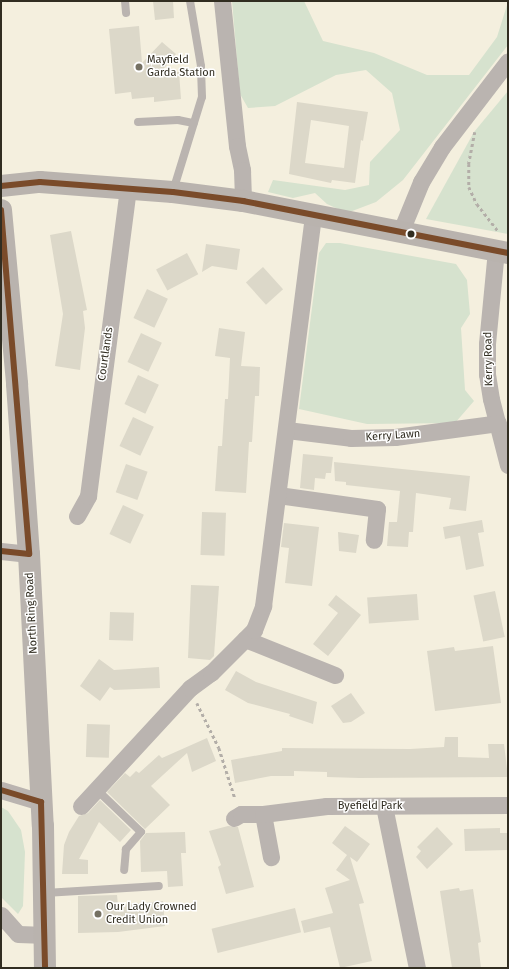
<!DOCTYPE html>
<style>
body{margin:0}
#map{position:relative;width:509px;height:969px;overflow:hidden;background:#f4efde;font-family:"Fira Sans",sans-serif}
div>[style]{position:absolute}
.green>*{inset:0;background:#d6e2ce}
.building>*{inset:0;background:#dcd8c9;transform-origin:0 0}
.path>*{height:2.5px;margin-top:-1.25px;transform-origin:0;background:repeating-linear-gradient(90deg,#b3aea8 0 3px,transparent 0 6px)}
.lane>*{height:8px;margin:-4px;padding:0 4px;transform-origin:4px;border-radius:4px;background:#bab4b0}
.street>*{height:17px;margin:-8.5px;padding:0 8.5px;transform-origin:8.5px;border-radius:8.5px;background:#bab4b0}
.secondary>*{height:22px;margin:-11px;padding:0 11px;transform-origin:11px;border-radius:11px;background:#b9b3ae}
.bus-1>*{height:6px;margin:-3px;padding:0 3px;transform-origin:3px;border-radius:3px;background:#7a4b2a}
.dots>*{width:11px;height:11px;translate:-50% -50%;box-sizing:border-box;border:2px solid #fff;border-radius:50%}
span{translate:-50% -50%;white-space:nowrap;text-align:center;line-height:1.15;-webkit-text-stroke:3px #fff;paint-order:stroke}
.poi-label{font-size:11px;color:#312d21}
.left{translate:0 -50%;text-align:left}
.street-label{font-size:11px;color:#312d21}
.frame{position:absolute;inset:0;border:2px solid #312d21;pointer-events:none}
</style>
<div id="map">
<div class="green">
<div style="clip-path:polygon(232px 1px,304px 1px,323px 41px,374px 53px,427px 75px,469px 75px,497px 37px,508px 2px,508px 45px,403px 180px,376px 202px,347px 213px,327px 204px,315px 193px,293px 198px,268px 192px,273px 180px,345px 190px,369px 185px,370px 162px,400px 130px,392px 93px,366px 70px,336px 75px,275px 106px,248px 108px,240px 94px)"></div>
<div style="clip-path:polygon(508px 91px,508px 234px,426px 219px,474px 132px)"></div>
<div style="clip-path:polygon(326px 243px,340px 243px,456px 264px,467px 280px,470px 314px,461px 328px,465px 390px,474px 401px,455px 423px,367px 424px,299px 409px,319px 253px)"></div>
<div style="clip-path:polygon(1px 807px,8px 811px,21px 830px,25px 852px,23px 906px,18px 914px,1px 897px)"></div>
</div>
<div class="building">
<div style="clip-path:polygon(153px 1px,173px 1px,174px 18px,155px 20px)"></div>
<div style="clip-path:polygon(139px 26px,142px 63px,162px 42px,176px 54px,161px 72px,179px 72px,181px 99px,154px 102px,154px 97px,132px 99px,131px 92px,115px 94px,109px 29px)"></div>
<div style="clip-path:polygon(evenodd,297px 102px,368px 112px,363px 141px,361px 140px,355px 183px,332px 180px,331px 183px,289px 174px,297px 102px,311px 120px,349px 126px,344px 168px,305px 163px,311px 120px)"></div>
<div style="clip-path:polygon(71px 231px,87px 310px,83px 311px,85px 328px,80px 370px,55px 366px,63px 314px,50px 235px)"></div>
<div style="clip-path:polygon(206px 244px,240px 249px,237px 270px,212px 266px,202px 272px)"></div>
<div style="left:187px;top:253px;width:24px;height:35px;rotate:62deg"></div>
<div style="left:263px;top:267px;width:30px;height:23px;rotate:48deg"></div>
<div style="left:147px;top:289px;width:23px;height:32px;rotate:25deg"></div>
<div style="clip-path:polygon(219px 328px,245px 332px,241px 366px,260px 367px,259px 396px,255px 396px,252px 442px,249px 442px,246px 493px,215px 491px,218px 446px,222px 446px,225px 399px,228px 399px,230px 358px,215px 356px)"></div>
<div style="left:141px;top:333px;width:23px;height:32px;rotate:25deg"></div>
<div style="left:138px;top:375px;width:23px;height:32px;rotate:25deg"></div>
<div style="left:133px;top:417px;width:23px;height:32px;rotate:25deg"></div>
<div style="clip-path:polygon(303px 454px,333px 457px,331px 473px,326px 473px,325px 479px,315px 478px,314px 490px,300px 488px)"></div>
<div style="clip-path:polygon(334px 462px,470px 476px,466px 511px,449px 509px,451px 498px,416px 493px,413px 532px,409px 532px,408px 547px,387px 546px,389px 522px,397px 522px,400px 491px,346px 485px,346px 482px,335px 481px)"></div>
<div style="left:126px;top:464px;width:23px;height:30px;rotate:20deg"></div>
<div style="left:123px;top:505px;width:23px;height:32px;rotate:25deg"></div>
<div style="left:202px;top:512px;width:24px;height:43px;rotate:2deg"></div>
<div style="clip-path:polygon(482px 520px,484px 532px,478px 533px,484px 566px,466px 570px,460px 536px,445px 539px,443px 527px)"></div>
<div style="clip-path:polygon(284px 523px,319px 527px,312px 586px,285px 583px,289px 548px,281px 547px)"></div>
<div style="clip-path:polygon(338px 532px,359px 535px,356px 553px,339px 551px)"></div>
<div style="clip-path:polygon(191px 585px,219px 586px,214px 656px,210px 660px,188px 658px)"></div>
<div style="left:495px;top:591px;width:47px;height:22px;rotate:78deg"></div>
<div style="left:417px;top:594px;width:26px;height:50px;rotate:86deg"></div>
<div style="clip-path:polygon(336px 595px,361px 615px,328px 656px,313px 644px,338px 613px,328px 605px)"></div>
<div style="left:110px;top:612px;width:24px;height:28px;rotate:2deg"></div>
<div style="clip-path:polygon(493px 646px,501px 703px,435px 711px,427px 651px,454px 647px,455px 651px)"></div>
<div style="clip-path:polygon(99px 659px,114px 670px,159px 667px,160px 688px,114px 690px,110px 687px,100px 701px,80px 686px)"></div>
<div style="clip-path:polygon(236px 671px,256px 682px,317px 702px,313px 724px,289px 716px,290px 714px,248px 703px,225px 690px)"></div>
<div style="clip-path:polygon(351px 693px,365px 713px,351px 722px,343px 723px,331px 706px)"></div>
<div style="left:87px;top:724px;width:23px;height:33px;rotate:2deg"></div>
<div style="clip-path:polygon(445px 737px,458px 737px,458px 757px,489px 758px,488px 744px,504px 744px,508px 777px,359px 778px,327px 777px,327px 772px,294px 771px,294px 776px,271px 776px,235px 783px,231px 760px,282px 751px,282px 748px,410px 749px,444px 747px)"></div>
<div style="clip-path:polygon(207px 738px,216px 761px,192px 772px,187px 753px,151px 786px,170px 805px,145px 829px,107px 792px,125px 773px,130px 777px,136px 771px,139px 773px,159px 755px,162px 758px)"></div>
<div style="clip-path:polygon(100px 800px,131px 830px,120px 842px,99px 822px,79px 859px,88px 860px,88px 874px,62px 874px,64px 845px,69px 832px,79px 816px,88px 813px)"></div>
<div style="clip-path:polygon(228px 826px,238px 827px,254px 887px,226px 894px,218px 867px,221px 865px,209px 831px)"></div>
<div style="clip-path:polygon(345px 826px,370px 844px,357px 862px,350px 857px,364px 903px,359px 904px,372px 961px,340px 968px,330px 927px,304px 933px,301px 921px,333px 913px,325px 888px,350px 880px,336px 870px,347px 855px,332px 843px)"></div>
<div style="clip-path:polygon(437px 827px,453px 844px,427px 869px,416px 857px,421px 851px,417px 847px)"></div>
<div style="clip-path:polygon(500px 828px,500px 833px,508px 833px,508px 850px,465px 851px,464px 829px)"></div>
<div style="clip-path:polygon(185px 832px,186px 853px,181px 853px,183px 886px,168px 887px,167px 871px,141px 872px,140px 841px,146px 833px)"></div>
<div style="clip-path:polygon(459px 888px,460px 891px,473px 889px,481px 942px,478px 943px,481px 968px,452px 968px,440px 891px)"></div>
<div style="clip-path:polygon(117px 895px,118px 905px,163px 901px,165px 926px,118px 932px,78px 933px,78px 896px)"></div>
<div style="left:295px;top:908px;width:25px;height:86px;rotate:76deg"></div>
</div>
<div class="path">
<div style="left:475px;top:132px;width:33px;rotate:101deg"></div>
<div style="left:469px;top:164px;width:23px;rotate:90deg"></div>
<div style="left:469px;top:187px;width:19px;rotate:65deg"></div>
<div style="left:477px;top:204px;width:34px;rotate:52deg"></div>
<div style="left:197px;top:703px;width:50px;rotate:63.9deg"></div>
<div style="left:219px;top:748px;width:52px;rotate:72.3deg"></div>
</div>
<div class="lane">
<div style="left:125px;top:1px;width:12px;rotate:85deg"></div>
<div style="left:138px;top:122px;width:40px;rotate:-2.9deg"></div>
<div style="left:178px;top:120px;width:16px;rotate:11deg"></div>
<div style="left:173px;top:191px;width:98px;rotate:-72.9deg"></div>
<div style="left:202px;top:97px;width:31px;rotate:-92deg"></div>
<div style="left:201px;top:66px;width:66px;rotate:-99.6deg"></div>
<div style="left:96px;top:789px;width:62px;rotate:43.7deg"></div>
<div style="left:141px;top:832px;width:23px;rotate:131deg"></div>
<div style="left:126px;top:849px;width:21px;rotate:95deg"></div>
<div style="left:45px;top:893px;width:114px;rotate:-3.5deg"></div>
</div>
<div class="street">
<div style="left:222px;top:1px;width:146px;rotate:84.1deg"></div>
<div style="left:237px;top:146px;width:25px;rotate:78deg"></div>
<div style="left:242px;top:170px;width:31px;rotate:88deg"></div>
<div style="left:401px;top:231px;width:53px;rotate:-67.8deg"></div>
<div style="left:421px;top:182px;width:41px;rotate:-59deg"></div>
<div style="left:442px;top:147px;width:108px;rotate:-52.5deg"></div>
<div style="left:496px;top:250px;width:94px;rotate:95.5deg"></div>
<div style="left:487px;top:344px;width:30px;rotate:90deg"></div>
<div style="left:487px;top:374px;width:25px;rotate:81deg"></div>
<div style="left:491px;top:399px;width:68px;rotate:75.6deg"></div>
<div style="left:287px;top:430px;width:64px;rotate:7.1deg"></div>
<div style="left:351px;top:438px;width:44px;rotate:-1.3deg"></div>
<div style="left:395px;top:437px;width:104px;rotate:-7.7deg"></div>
<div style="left:278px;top:495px;width:100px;rotate:8deg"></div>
<div style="left:377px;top:509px;width:31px;rotate:96deg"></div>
<div style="left:77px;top:516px;width:23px;rotate:-61deg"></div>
<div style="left:88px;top:496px;width:310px;rotate:-82.6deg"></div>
<div style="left:1px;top:551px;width:28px;rotate:6deg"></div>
<div style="left:245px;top:639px;width:97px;rotate:21.8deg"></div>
<div style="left:1px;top:790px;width:42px;rotate:16.7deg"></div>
<div style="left:81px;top:806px;width:161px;rotate:-47.3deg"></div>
<div style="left:190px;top:688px;width:26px;rotate:-36deg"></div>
<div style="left:211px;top:673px;width:61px;rotate:-45deg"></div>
<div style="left:254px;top:630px;width:26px;rotate:-69deg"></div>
<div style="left:263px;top:606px;width:396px;rotate:-82.7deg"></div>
<div style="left:384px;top:806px;width:165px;rotate:78.5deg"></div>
<div style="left:263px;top:814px;width:44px;rotate:79.5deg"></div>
<div style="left:234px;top:818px;width:8px;rotate:-30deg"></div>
<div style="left:241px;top:814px;width:22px"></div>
<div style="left:263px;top:814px;width:64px;rotate:-7.2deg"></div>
<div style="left:326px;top:806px;width:182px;rotate:-0.3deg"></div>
<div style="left:1px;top:915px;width:25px;rotate:48deg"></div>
<div style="left:18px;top:934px;width:28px;rotate:2deg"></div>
</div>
<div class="secondary">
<div style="left:1px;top:186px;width:39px;rotate:-6deg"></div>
<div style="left:40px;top:182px;width:133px;rotate:4.3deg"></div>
<div style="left:173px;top:192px;width:71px;rotate:7.3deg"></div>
<div style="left:243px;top:201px;width:270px;rotate:11.1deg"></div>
<div style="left:1px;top:210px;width:175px;rotate:84.7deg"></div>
<div style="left:17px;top:384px;width:170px;rotate:86deg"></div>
<div style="left:29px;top:554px;width:272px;rotate:87.1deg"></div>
<div style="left:43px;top:826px;width:142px;rotate:89.2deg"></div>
</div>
<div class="bus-1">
<div style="left:1px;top:186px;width:39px;rotate:-6deg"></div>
<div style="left:40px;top:182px;width:133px;rotate:4.3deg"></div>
<div style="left:173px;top:192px;width:71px;rotate:7.3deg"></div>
<div style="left:243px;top:201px;width:270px;rotate:11.1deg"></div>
<div style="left:1px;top:210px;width:345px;rotate:85.3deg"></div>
<div style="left:29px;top:554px;width:28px;rotate:-174deg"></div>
<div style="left:1px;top:790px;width:42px;rotate:16.7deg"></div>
<div style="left:41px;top:802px;width:166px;rotate:88.6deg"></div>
</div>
<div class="dots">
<div style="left:139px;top:67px;background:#757163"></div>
<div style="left:411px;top:234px;background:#312d21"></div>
<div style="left:98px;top:914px;background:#757163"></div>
</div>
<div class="poi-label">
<span class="left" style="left:147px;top:67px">Mayfield<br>Garda Station</span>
<span class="left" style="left:106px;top:914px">Our Lady Crowned<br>Credit Union</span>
</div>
<div class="street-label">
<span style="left:106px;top:354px;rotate:-82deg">Courtlands</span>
<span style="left:489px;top:359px;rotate:-91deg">Kerry Road</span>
<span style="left:393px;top:436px;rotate:-4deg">Kerry Lawn</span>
<span style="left:32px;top:613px;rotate:-93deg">North Ring Road</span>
<span style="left:370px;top:806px">Byefield Park</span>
</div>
<div class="frame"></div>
</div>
